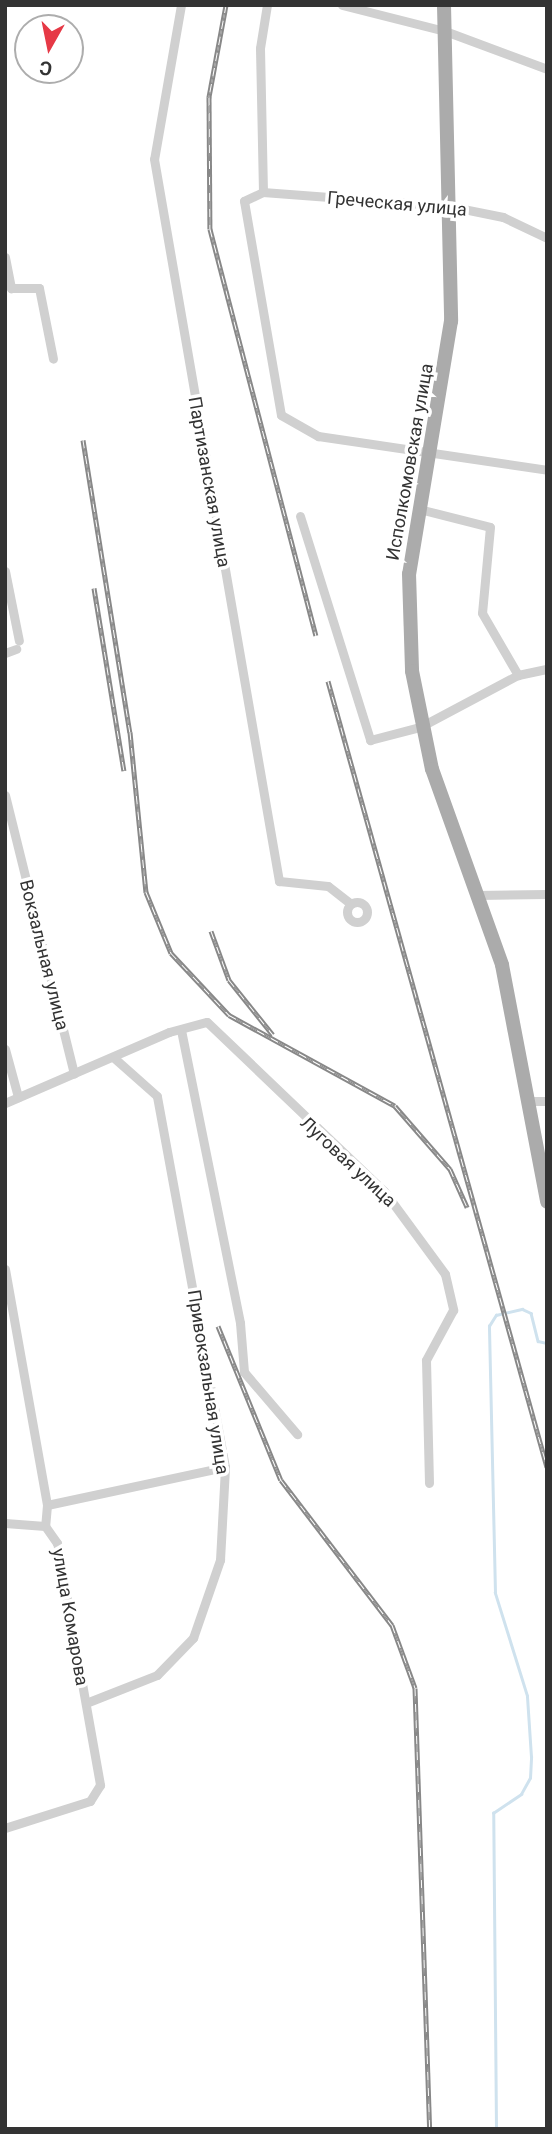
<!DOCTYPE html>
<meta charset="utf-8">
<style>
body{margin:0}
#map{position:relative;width:552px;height:2134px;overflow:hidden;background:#fff;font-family:Roboto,sans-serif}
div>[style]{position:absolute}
.stream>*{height:2.5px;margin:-1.25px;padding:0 1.25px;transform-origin:1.25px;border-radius:1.25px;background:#cfe2ee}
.street>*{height:9px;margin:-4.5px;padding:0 4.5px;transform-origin:4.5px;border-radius:4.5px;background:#d0d0d0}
.street>.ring{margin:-4.5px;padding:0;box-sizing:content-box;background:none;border:9px solid #d0d0d0;border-radius:50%}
.primary>*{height:14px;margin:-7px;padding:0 7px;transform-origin:7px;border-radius:7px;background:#ababab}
.rail>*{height:5px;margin-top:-2.5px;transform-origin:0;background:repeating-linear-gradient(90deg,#fff 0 8px,#888 0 16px);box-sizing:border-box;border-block:2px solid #888}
span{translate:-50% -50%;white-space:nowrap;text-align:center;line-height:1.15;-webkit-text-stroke:7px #fff;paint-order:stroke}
.street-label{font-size:18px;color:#333}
.frame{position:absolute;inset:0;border:7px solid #333;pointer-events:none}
.north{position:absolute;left:14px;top:14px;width:70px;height:70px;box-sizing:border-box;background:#fff;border:2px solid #adadad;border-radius:50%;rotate:189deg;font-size:19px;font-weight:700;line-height:28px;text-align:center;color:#333}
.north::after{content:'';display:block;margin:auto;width:24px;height:32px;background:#e63946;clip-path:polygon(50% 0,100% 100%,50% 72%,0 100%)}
</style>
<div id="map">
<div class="stream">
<div style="left:496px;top:2129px;width:316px;rotate:-90.5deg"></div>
<div style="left:493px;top:1813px;width:34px;rotate:-34deg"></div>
<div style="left:521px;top:1794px;width:18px;rotate:-61deg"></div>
<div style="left:530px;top:1778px;width:21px;rotate:-87deg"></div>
<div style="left:531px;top:1757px;width:61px;rotate:-93.8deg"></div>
<div style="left:527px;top:1696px;width:108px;rotate:-107.3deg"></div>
<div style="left:495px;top:1593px;width:267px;rotate:-91.3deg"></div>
<div style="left:489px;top:1326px;width:13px;rotate:-58deg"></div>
<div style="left:496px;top:1315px;width:27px;rotate:-13deg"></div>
<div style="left:522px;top:1309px;width:10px;rotate:24deg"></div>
<div style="left:531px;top:1313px;width:29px;rotate:76deg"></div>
<div style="left:538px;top:1341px;width:9px;rotate:13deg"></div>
</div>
<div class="street">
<div style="left:181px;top:5px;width:156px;rotate:99.9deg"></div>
<div style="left:154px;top:159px;width:733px;rotate:80.18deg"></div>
<div style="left:279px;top:881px;width:49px;rotate:5.8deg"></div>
<div style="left:328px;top:886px;width:29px;rotate:38deg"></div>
<div style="left:342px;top:5px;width:106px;rotate:14.2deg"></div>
<div style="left:445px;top:31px;width:109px;rotate:20.4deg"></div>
<div style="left:263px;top:192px;width:144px;rotate:-91.2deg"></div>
<div style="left:260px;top:48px;width:44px;rotate:-80.8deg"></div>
<div style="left:547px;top:238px;width:49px;rotate:-154.5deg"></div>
<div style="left:503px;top:217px;width:55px;rotate:-168.5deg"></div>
<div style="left:449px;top:206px;width:187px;rotate:-175.7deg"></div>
<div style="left:263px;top:192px;width:21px;rotate:155deg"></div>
<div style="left:244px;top:201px;width:217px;rotate:80.2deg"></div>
<div style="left:281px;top:415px;width:43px;rotate:29.6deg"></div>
<div style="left:318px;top:436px;width:232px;rotate:8.4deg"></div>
<div style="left:5px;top:257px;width:32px;rotate:79deg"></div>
<div style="left:11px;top:288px;width:28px"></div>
<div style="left:39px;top:288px;width:72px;rotate:78.8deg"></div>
<div style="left:419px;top:509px;width:73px;rotate:14.2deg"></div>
<div style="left:490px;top:527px;width:86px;rotate:95.3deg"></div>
<div style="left:482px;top:613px;width:72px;rotate:59.9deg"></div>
<div style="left:300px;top:516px;width:235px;rotate:72.6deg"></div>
<div style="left:370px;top:740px;width:52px;rotate:-14.6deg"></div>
<div style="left:420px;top:727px;width:111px;rotate:-28deg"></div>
<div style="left:518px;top:675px;width:30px;rotate:-12deg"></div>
<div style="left:5px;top:571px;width:71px;rotate:78.7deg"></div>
<div style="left:5px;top:653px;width:12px;rotate:-20deg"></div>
<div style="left:5px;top:795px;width:287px;rotate:76.1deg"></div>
<div style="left:478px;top:895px;width:69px;rotate:-0.8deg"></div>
<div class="ring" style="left:347px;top:902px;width:11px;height:11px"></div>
<div style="left:181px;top:1030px;width:299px;rotate:78.6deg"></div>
<div style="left:240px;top:1323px;width:49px;rotate:85.3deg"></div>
<div style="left:244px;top:1372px;width:82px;rotate:49.5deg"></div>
<div style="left:5px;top:1049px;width:50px;rotate:74.8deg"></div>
<div style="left:531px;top:1101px;width:16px"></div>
<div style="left:5px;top:1103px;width:179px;rotate:-23.4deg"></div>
<div style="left:169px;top:1032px;width:39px;rotate:-15deg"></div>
<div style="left:207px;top:1022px;width:245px;rotate:43.7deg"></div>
<div style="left:384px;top:1191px;width:103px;rotate:53.7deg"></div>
<div style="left:445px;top:1274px;width:37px;rotate:77deg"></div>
<div style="left:453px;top:1310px;width:57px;rotate:118.4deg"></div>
<div style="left:426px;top:1360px;width:123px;rotate:88.6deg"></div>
<div style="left:5px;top:1269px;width:240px;rotate:79.9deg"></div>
<div style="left:47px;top:1505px;width:21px;rotate:95deg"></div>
<div style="left:45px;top:1526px;width:21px;rotate:55deg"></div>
<div style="left:57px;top:1543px;width:246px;rotate:79.9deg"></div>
<div style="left:100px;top:1785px;width:19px;rotate:122deg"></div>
<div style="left:90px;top:1801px;width:89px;rotate:162.4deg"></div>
<div style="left:47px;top:1505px;width:182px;rotate:-12.1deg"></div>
<div style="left:5px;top:1523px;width:40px;rotate:4.3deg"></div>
<div style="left:86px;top:1703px;width:76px;rotate:-21.5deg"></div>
<div style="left:157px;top:1675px;width:52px;rotate:-45.8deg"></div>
<div style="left:193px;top:1638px;width:83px;rotate:-70.9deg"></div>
<div style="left:220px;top:1560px;width:93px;rotate:-86.9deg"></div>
<div style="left:225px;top:1467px;width:377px;rotate:-100.4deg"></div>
<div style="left:157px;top:1096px;width:57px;rotate:-138.5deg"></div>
</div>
<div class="primary">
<div style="left:444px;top:5px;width:316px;rotate:88.7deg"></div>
<div style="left:451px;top:321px;width:256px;rotate:99.4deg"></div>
<div style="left:409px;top:574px;width:97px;rotate:88.2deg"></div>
<div style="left:412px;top:671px;width:100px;rotate:78.5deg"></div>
<div style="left:432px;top:769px;width:208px;rotate:70.3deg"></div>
<div style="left:502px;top:965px;width:241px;rotate:79.2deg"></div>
</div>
<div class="rail">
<div style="left:226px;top:5px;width:94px;rotate:100.5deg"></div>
<div style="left:209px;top:97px;width:132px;rotate:89.6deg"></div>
<div style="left:210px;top:229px;width:420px;rotate:75.4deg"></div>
<div style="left:83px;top:440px;width:296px;rotate:80.9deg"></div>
<div style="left:130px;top:732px;width:161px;rotate:84.3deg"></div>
<div style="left:146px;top:892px;width:66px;rotate:67.7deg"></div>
<div style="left:171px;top:953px;width:85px;rotate:46.9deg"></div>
<div style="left:229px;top:1015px;width:189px;rotate:28.7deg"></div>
<div style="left:395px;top:1106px;width:84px;rotate:48.9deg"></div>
<div style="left:450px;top:1169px;width:42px;rotate:65.9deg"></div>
<div style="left:94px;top:588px;width:185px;rotate:80.7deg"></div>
<div style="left:328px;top:681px;width:816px;rotate:74.43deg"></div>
<div style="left:211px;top:931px;width:52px;rotate:69.8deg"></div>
<div style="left:229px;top:980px;width:70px;rotate:51.3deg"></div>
<div style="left:218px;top:1326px;width:166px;rotate:67.8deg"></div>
<div style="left:281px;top:1480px;width:183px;rotate:52.6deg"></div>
<div style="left:392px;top:1625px;width:67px;rotate:69.9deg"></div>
<div style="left:415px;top:1688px;width:441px;rotate:88.1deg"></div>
</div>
<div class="street-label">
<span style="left:397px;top:204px;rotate:5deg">Греческая улица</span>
<span style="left:410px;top:462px;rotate:-80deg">Исполкомовская улица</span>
<span style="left:209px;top:482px;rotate:80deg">Партизанская улица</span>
<span style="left:44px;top:955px;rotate:76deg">Вокзальная улица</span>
<span style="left:348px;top:1162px;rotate:43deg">Луговая улица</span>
<span style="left:208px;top:1382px;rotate:81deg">Привокзальная улица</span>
<span style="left:70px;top:1617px;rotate:80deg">улица Комарова</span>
</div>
<div class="frame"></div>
<div class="north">С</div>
</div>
